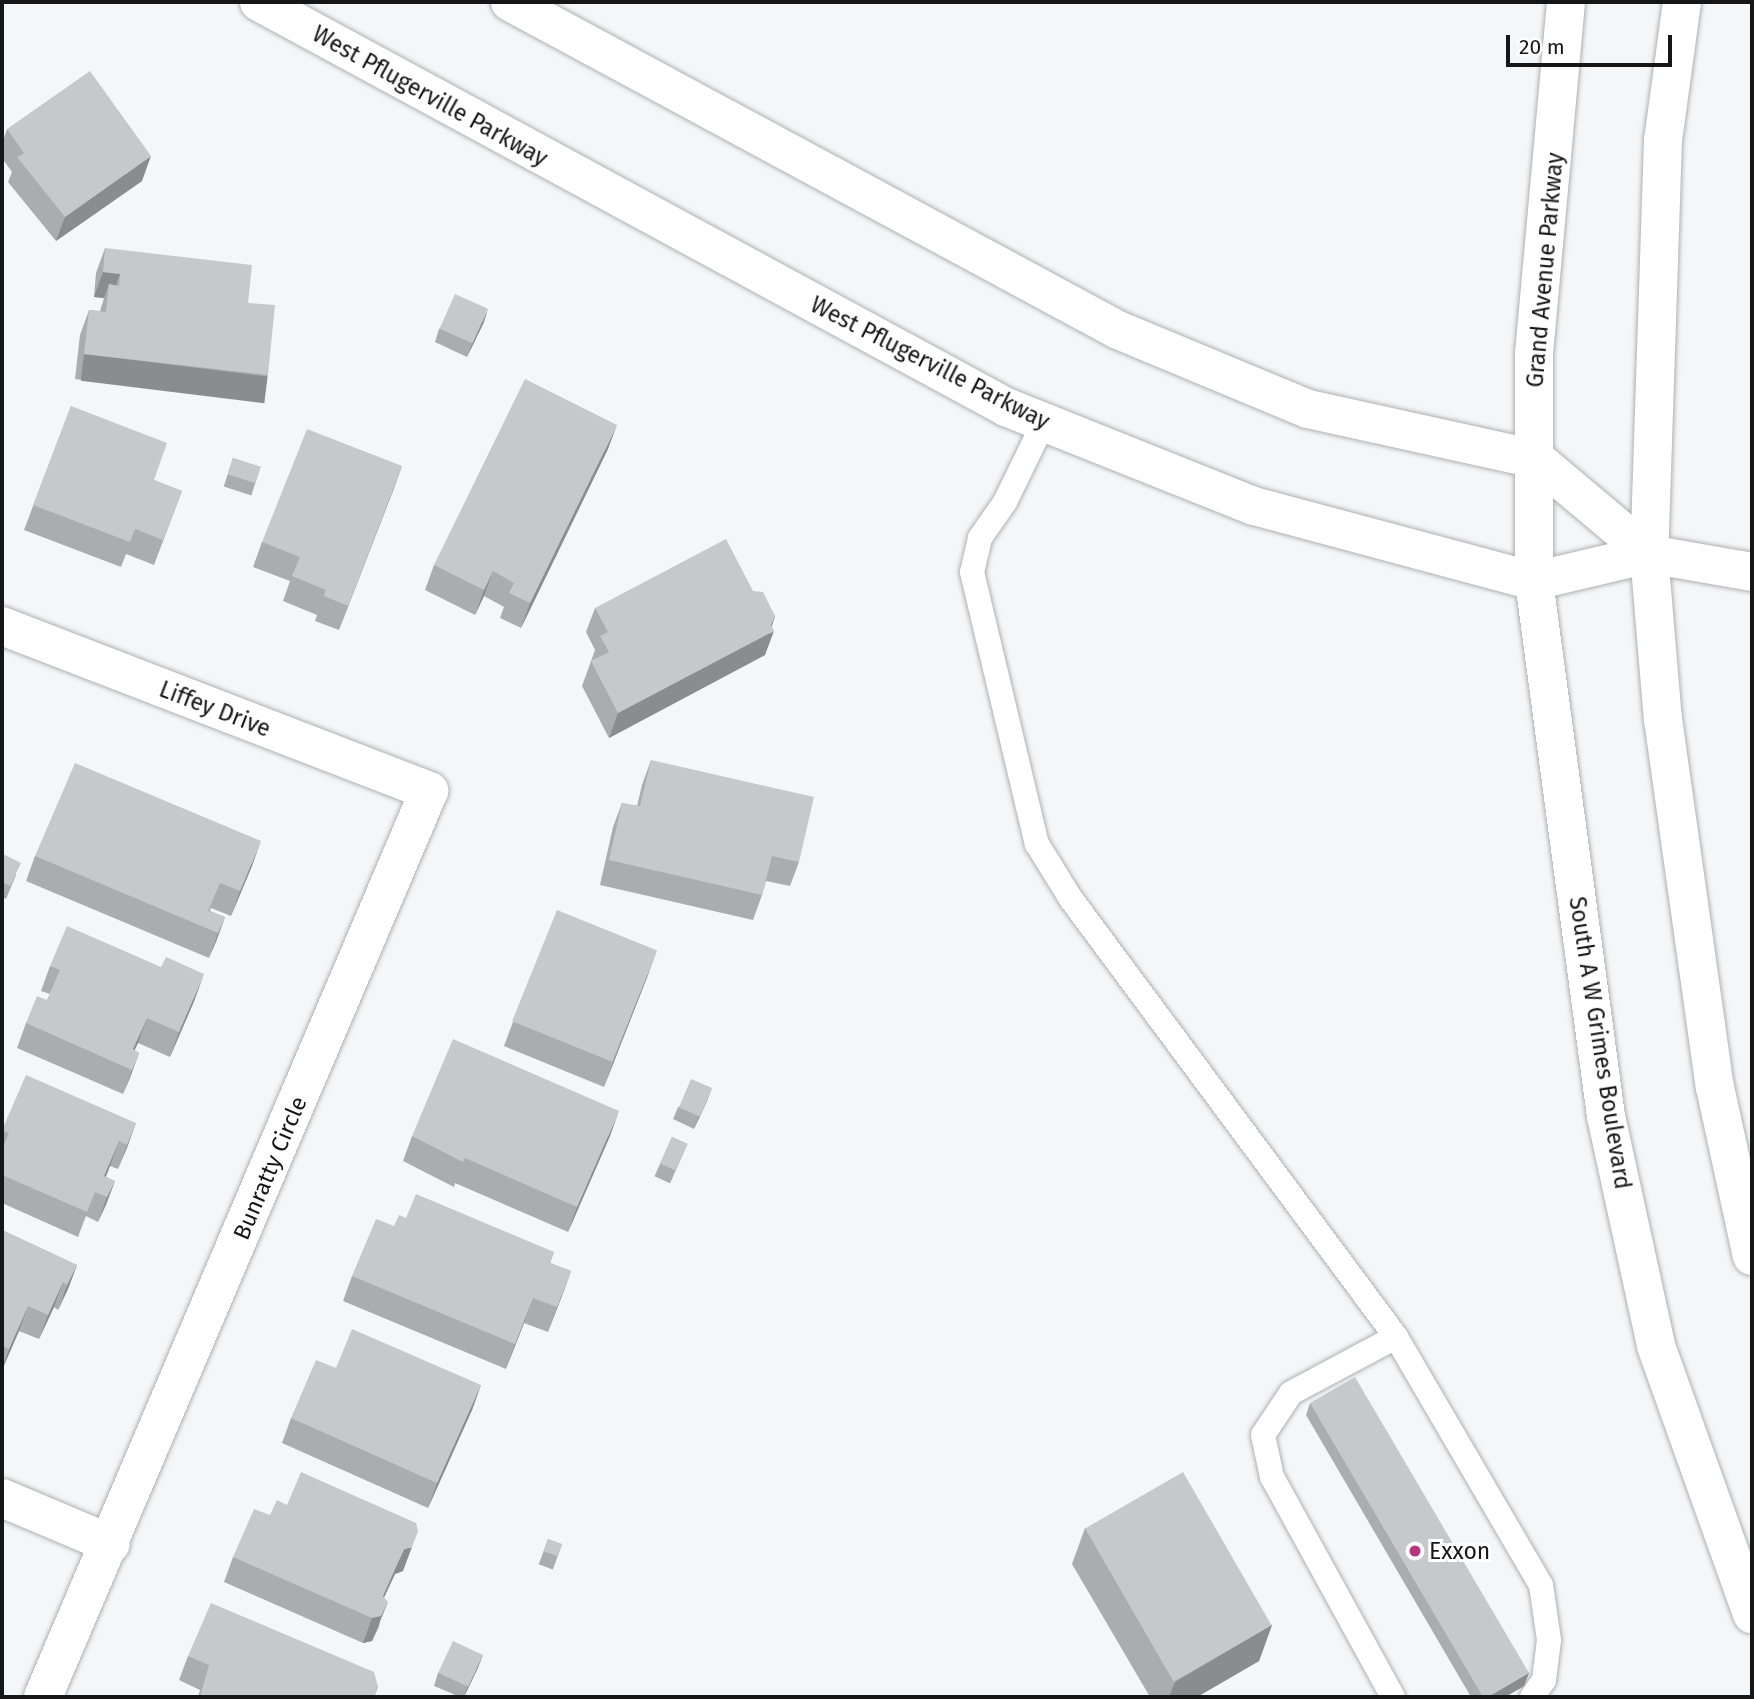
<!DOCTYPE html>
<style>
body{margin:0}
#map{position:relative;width:1754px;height:1699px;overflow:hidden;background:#f5f6f8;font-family:"Fira Sans",sans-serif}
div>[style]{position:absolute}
.roads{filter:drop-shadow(0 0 2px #afb0b2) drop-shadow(0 0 2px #afb0b2)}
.lane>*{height:24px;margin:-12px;padding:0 12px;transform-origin:12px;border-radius:12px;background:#fff}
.street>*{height:38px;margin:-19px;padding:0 19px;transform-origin:19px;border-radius:19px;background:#fff}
.secondary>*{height:38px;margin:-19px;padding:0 19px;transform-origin:19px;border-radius:19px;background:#fff}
.wall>*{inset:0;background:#abacae;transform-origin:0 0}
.shaded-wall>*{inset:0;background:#8b8c8d;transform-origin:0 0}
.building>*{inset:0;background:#c7c8ca;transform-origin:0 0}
.dots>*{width:19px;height:19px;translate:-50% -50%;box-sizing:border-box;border:4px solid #fff;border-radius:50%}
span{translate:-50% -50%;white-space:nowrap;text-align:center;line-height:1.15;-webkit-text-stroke:6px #fff;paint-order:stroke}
.street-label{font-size:23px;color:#161617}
.poi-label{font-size:23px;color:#161617}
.left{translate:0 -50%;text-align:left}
.frame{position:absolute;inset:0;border:4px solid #161617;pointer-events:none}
.scale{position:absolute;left:1506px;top:35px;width:166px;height:32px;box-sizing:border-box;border:4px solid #161617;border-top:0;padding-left:9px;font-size:21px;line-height:24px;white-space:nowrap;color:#161617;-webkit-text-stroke:5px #fff;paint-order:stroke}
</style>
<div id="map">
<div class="roads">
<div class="lane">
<div style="left:1044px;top:422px;width:89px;rotate:116deg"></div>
<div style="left:1005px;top:502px;width:44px;rotate:124.8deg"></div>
<div style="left:980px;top:538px;width:35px;rotate:103deg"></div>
<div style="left:972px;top:572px;width:280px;rotate:76.6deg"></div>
<div style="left:1037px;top:844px;width:65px;rotate:58.3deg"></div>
<div style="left:1071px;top:899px;width:545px;rotate:53.42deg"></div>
<div style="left:1396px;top:1337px;width:287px;rotate:59.7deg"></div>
<div style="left:1541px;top:1585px;width:56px;rotate:81.7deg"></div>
<div style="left:1549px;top:1640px;width:40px;rotate:97.1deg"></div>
<div style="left:1544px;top:1680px;width:21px;rotate:125deg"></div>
<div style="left:1393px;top:1697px;width:251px;rotate:-118.8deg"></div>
<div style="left:1272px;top:1477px;width:43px;rotate:-102.1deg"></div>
<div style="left:1263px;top:1435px;width:50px;rotate:-56.3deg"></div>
<div style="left:1291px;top:1393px;width:119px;rotate:-28.1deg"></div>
</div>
<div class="street">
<div style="left:2px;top:626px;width:458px;rotate:21.1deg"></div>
<div style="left:429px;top:791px;width:985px;rotate:113.08deg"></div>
<div style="left:2px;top:1498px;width:118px;rotate:22.9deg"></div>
</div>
<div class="secondary">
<div style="left:259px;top:2px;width:850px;rotate:28.47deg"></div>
<div style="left:1006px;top:407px;width:267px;rotate:21.8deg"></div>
<div style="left:1254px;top:506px;width:290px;rotate:15deg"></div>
<div style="left:1534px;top:581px;width:118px;rotate:-13.2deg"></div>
<div style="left:1649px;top:554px;width:105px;rotate:9.9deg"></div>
<div style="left:510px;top:2px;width:691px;rotate:28.35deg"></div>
<div style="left:1118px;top:330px;width:206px;rotate:22.6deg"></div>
<div style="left:1308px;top:409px;width:233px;rotate:12.4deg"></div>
<div style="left:1536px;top:459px;width:148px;rotate:40.1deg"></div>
<div style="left:1566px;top:2px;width:352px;rotate:95.2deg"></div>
<div style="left:1534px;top:353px;width:228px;rotate:90deg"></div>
<div style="left:1534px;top:581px;width:540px;rotate:82.34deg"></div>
<div style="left:1606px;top:1116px;width:235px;rotate:77.7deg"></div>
<div style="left:1656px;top:1346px;width:285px;rotate:70.3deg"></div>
<div style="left:1682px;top:2px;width:139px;rotate:97.8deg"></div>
<div style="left:1663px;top:140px;width:414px;rotate:91.9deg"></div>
<div style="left:1649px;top:554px;width:166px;rotate:85.2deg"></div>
<div style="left:1663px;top:719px;width:372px;rotate:82deg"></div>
<div style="left:1715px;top:1087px;width:173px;rotate:77.7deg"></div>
</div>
</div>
<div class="wall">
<div style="clip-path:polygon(7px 129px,142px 181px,56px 241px,8px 182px,12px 172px,2px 158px,2px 144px)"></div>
<div style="clip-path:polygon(105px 248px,248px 303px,268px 375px,259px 399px,75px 379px,80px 335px,89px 310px,100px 311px,104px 298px,94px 297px,96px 273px)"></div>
<div style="clip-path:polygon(484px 322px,467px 357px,435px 342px,439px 329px)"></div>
<div style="clip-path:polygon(71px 406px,154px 480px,182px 491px,154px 565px,126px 554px,121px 567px,24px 530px)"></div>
<div style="clip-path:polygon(608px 449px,521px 628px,500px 618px,504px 607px,484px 596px,475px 615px,425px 590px,434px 565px)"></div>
<div style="left:233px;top:458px;width:29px;height:30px;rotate:18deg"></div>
<div style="clip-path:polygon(402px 466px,339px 630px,315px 621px,317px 615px,283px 601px,290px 581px,253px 567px,262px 542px)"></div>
<div style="clip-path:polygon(753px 591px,775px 616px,772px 626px,765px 655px,609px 738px,582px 686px,595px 650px,586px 632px,595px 608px)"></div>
<div style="clip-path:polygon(651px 760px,799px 862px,790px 886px,766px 881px,762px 895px,753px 920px,600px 885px,613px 827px,622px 803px,637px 806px,642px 785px)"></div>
<div style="clip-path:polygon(35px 856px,252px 866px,231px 916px,211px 908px,210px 911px,225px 917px,209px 958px,26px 881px)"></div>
<div style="clip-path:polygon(2px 857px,16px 875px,6px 899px,2px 897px)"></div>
<div style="clip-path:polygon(50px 966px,195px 999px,170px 1057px,138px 1043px,134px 1050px,139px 1053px,123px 1094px,17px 1048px,26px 1023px,47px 1000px,50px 994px,41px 991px)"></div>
<div style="clip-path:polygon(648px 975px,604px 1087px,504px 1046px,513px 1022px)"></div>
<div style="clip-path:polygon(707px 1101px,694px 1129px,673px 1119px,678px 1107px)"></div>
<div style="clip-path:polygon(136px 1123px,118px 1169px,110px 1166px,106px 1177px,115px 1181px,98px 1222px,86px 1216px,78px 1237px,2px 1203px,2px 1130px)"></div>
<div style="clip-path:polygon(412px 1136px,610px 1136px,568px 1232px,455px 1183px,454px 1187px,403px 1161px)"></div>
<div style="left:672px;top:1137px;width:17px;height:43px;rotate:24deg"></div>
<div style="clip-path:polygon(406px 1218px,554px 1252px,550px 1263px,571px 1271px,548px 1332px,524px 1323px,506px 1369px,343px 1301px,352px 1276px,394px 1226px)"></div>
<div style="clip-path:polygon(2px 1230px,77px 1265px,68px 1289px,58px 1310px,54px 1307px,39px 1339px,19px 1331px,2px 1370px)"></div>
<div style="clip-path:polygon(336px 1368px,481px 1385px,472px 1410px,428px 1508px,282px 1443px,291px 1418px)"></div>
<div style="clip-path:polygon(1310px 1403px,1529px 1673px,1524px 1686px,1505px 1697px,1471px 1697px,1306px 1415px)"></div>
<div style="clip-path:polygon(287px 1505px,403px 1571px,395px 1574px,384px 1597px,379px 1627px,372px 1641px,363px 1643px,224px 1582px,233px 1557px,270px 1515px)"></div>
<div style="clip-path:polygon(1085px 1528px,1272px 1625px,1259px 1661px,1197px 1697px,1150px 1697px,1072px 1564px)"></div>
<div style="left:548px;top:1539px;width:15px;height:27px;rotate:20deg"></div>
<div style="clip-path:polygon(483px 1655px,464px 1697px,460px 1697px,434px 1686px,438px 1673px)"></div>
<div style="clip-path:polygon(188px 1656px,378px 1687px,374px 1697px,198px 1697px,200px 1690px,179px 1680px)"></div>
</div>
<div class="shaded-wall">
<div style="clip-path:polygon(151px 156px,142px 181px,56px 241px,65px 217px)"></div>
<div style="clip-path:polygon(103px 272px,120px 274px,111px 299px,109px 284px,104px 298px,94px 297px)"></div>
<div style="clip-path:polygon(488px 309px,484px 322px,467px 357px,472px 344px)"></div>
<div style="left:84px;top:354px;width:185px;height:27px;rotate:7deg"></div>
<div style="clip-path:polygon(617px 425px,608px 449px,521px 628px,530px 603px)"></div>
<div style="clip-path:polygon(402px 466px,393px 491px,339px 630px,348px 606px)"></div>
<div style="clip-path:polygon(493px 571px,484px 596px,475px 615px,484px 590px)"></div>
<div style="clip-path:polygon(775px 616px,769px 634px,774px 631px,765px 655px,609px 738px,618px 713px)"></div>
<div style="clip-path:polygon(261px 841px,252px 866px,231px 916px,240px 891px)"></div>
<div style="clip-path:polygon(225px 917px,216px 942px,209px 958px,218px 933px)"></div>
<div style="clip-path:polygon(657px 950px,648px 975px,604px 1087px,613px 1062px)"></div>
<div style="clip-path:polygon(204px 974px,195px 999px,170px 1057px,179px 1032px)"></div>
<div style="clip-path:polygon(147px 1018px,138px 1043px,127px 1067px,133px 1049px)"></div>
<div style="clip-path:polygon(139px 1053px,130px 1078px,123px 1094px,132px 1070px)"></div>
<div style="clip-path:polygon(712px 1088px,707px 1101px,694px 1129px,699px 1116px)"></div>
<div style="clip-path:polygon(619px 1111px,610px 1136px,568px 1232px,577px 1207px)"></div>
<div style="clip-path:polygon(136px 1123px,127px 1148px,118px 1169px,127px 1145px)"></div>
<div style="clip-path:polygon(119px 1141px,110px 1166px,99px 1193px,104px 1176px)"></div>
<div style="clip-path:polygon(115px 1181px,106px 1205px,98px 1222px,107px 1197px)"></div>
<div style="clip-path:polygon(77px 1265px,68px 1289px,58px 1310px,67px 1285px)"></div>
<div style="clip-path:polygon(571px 1271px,562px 1296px,548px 1332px,557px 1307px)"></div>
<div style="clip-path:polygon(63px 1282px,54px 1307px,39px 1339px,48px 1315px)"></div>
<div style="clip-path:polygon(533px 1298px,524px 1323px,506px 1369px,515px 1344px)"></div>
<div style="clip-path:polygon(28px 1306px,19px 1331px,2px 1370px,9px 1349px)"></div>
<div style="clip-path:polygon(481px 1385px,472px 1410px,428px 1508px,437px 1483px)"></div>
<div style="clip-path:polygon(412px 1547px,403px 1571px,395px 1574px,375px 1617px,388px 1602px,372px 1641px,363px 1643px,372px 1618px,404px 1549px)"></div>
<div style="clip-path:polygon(1272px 1625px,1259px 1661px,1197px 1697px,1169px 1697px,1175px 1682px)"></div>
<div style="clip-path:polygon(483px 1655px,478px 1668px,464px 1697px,468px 1686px)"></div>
<div style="clip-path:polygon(1529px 1673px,1524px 1686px,1505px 1697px,1488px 1697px)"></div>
</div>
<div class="building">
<div style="clip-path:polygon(90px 71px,151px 156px,65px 217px,17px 157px,24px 153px,7px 129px)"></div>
<div style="clip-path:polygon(105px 248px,252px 265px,248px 303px,275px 305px,268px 375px,84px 354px,89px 310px,106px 312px,109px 284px,119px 286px,120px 274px,103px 272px)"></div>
<div style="left:455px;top:294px;width:36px;height:38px;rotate:24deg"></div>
<div style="clip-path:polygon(525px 379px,617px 425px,530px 603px,509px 593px,514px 583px,493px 571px,484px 590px,434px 565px)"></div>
<div style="clip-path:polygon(71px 406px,167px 443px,154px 480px,182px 491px,163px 540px,135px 529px,130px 542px,33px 505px)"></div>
<div style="clip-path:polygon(307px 429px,402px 466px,348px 606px,324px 596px,326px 590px,292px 576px,300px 557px,262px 542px)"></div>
<div style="left:233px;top:458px;width:29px;height:17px;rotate:18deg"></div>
<div style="clip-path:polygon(726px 539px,753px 591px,763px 592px,775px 616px,771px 625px,774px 631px,618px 713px,591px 661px,609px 652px,600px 636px,608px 632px,595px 608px)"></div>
<div style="clip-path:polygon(651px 760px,814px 797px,799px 862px,772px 856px,762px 895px,609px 860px,622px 803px,640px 806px)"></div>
<div style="clip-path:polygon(75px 763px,261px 841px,240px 891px,220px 883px,208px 911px,225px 917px,218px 933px,35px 856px)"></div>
<div style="clip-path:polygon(3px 854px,21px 863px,10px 886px,2px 882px,2px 857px)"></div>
<div style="left:557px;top:910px;width:108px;height:120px;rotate:22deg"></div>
<div style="clip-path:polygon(67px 926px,161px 967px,166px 957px,204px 974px,179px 1032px,147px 1018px,133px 1049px,139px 1053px,132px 1070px,26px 1023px,37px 996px,47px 1000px,60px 970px,50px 966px)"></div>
<div style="clip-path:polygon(453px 1039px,619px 1111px,577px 1207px,465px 1158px,463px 1162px,412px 1136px)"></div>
<div style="clip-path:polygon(26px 1075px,136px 1123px,127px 1145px,119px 1141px,104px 1176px,115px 1181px,107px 1197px,95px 1192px,87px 1212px,2px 1175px,2px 1149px,9px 1133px,2px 1130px)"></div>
<div style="left:691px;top:1079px;width:23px;height:31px;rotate:23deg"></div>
<div style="left:672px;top:1137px;width:17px;height:29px;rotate:24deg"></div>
<div style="clip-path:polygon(416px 1194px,554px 1252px,549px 1263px,571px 1271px,557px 1307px,533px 1298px,515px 1344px,352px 1276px,376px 1219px,394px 1226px,399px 1215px,406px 1218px)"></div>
<div style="clip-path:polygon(2px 1230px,77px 1265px,67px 1285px,63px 1282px,48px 1315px,28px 1306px,9px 1349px,2px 1346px)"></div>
<div style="clip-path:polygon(352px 1329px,481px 1385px,437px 1483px,291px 1418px,316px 1360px,336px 1368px)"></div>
<div style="clip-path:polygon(1355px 1377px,1529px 1673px,1488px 1697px,1483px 1697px,1310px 1403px)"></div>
<div style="clip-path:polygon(301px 1472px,416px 1523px,418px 1531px,412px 1547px,404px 1549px,383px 1596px,388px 1602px,381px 1616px,372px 1618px,233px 1557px,254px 1509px,270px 1515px,277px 1500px,287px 1505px)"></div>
<div style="left:1183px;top:1472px;width:177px;height:113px;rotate:60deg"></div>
<div style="left:548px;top:1539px;width:15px;height:13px;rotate:20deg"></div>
<div style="clip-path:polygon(211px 1603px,374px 1672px,378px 1687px,374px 1697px,200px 1697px,209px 1665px,188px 1656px)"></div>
<div style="left:453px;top:1641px;width:33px;height:35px;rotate:25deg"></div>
</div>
<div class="dots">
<div style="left:1415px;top:1551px;background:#b8357e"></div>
</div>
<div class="street-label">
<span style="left:430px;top:96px;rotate:29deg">West Pflugerville Parkway</span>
<span style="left:1545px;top:270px;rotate:-85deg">Grand Avenue Parkway</span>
<span style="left:930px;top:363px;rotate:27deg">West Pflugerville Parkway</span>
<span style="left:215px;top:709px;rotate:21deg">Liffey Drive</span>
<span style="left:1600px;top:1043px;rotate:81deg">South A W Grimes Boulevard</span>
<span style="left:270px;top:1168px;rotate:-67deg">Bunratty Circle</span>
</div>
<div class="poi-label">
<span class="left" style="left:1429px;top:1551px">Exxon</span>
</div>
<div class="frame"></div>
<div class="scale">20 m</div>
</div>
